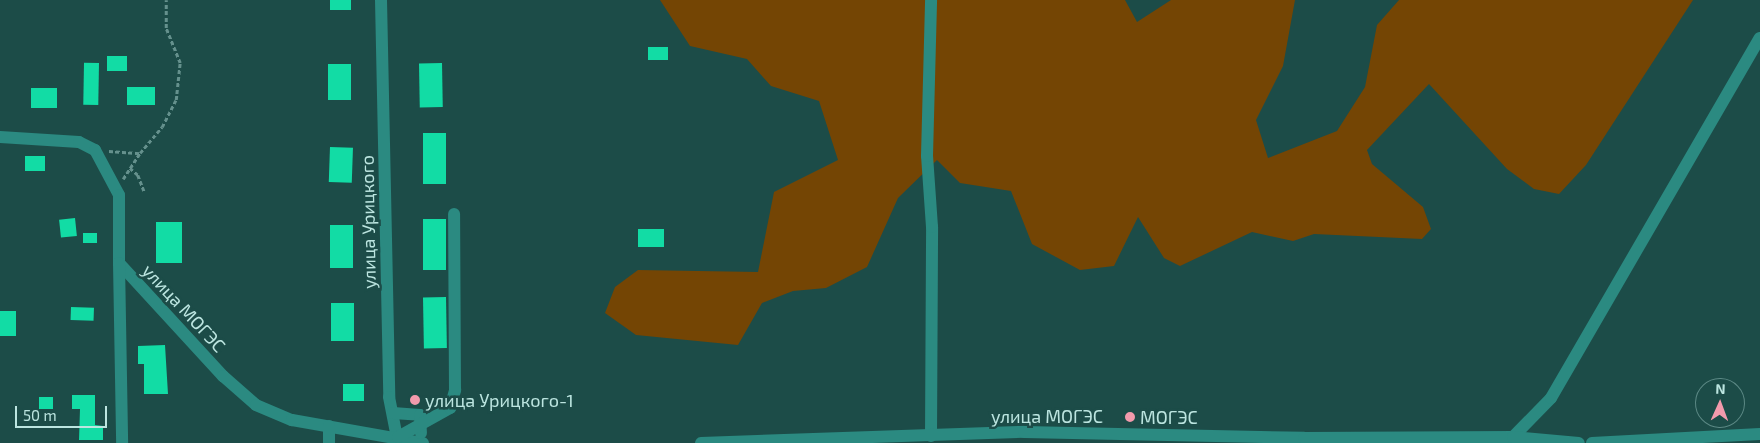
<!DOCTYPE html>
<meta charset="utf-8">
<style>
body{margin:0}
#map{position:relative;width:1760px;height:443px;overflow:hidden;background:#1c4c48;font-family:"Exo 2",sans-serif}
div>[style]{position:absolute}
.green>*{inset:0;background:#744504}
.building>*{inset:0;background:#12dca5;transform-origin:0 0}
.path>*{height:2.5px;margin-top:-1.25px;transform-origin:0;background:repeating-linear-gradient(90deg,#65918d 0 4px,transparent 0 6.5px)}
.minor>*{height:12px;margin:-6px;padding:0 6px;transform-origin:6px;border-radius:6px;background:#2b8a81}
.dots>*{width:14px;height:14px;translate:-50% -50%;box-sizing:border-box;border:2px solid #1c4c48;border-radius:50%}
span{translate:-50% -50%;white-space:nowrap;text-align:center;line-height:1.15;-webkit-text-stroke:5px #1c4c48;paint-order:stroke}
.street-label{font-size:18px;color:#bce5e0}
.poi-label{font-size:18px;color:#bce5e0}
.left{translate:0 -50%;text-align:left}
.north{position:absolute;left:1695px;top:378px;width:50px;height:50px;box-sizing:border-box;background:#1c4c48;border:1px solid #5c8985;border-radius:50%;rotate:2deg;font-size:14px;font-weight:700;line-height:20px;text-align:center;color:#bce5e0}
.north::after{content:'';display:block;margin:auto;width:18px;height:22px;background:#f29aac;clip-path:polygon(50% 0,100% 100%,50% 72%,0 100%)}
.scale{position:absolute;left:15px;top:406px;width:92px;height:22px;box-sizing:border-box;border:2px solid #bce5e0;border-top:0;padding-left:6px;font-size:15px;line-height:18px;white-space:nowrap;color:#bce5e0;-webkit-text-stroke:4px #1c4c48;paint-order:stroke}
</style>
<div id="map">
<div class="green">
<div style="clip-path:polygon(660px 0,1125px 0,1137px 22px,1171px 0,1295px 0,1283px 66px,1256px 120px,1268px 158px,1337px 131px,1365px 87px,1377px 25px,1399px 0,1693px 0,1586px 165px,1559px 194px,1534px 189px,1507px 169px,1429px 84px,1367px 150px,1372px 164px,1423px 207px,1431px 229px,1422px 239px,1314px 234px,1293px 241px,1252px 232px,1180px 266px,1164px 258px,1138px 217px,1114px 266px,1080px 270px,1032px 244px,1011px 191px,960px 183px,937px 160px,898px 198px,867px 267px,826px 288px,793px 291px,762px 303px,738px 345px,636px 335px,605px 313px,615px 287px,638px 270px,758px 272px,774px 192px,838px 160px,819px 101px,771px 86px,747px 59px,690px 46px)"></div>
</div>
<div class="building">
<div style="left:330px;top:0;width:21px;height:10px"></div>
<div style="left:648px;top:47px;width:20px;height:13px"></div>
<div style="left:107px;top:56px;width:20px;height:15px"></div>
<div style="left:99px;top:63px;width:42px;height:15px;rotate:91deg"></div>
<div style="left:442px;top:63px;width:44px;height:23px;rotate:89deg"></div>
<div style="left:328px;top:64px;width:23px;height:36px"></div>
<div style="left:127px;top:87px;width:28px;height:18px"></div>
<div style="left:31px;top:88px;width:26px;height:20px"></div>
<div style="left:423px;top:133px;width:23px;height:51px"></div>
<div style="left:330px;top:147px;width:23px;height:35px;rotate:2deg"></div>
<div style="left:25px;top:156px;width:20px;height:15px"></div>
<div style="left:75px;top:218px;width:18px;height:16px;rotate:84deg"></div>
<div style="left:446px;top:219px;width:51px;height:23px;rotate:90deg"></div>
<div style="left:156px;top:222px;width:26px;height:41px"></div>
<div style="left:330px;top:225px;width:23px;height:43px"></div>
<div style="left:638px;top:229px;width:26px;height:18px"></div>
<div style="left:83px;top:233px;width:14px;height:10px"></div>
<div style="left:446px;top:297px;width:51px;height:23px;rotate:89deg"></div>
<div style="left:331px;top:303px;width:23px;height:38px"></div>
<div style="left:71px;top:307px;width:23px;height:13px;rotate:2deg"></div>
<div style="left:0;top:311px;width:16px;height:25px"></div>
<div style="clip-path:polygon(165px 345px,168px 394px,144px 394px,144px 364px,138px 364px,138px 346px)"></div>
<div style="left:343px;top:384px;width:21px;height:17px"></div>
<div style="clip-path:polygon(72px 395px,95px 395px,95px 425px,103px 426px,103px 440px,79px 440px,80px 409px,72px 409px)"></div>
<div style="left:39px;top:397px;width:14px;height:12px"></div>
</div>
<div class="path">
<div style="left:109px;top:151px;width:31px;rotate:4deg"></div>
<div style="left:140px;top:153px;width:34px;rotate:-50deg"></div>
<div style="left:162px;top:127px;width:30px;rotate:-63deg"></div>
<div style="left:176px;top:100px;width:37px;rotate:-84deg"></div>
<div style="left:180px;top:63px;width:38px;rotate:-112deg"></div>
<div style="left:166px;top:28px;width:28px;rotate:-90deg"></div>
<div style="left:130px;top:168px;width:11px;rotate:41deg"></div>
<div style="left:138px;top:175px;width:17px;rotate:69deg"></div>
<div style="left:123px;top:179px;width:31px;rotate:-57deg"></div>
</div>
<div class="minor">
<div style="left:381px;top:0;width:397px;rotate:88.8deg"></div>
<div style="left:389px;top:397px;width:47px;rotate:78.9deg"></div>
<div style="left:0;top:137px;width:79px;rotate:3.6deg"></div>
<div style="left:79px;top:142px;width:18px;rotate:27deg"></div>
<div style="left:95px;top:150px;width:51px;rotate:61.9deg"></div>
<div style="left:119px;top:195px;width:68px;rotate:90deg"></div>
<div style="left:119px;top:263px;width:154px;rotate:47.4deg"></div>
<div style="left:223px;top:376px;width:44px;rotate:41.3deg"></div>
<div style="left:256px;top:405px;width:39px;rotate:23deg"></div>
<div style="left:292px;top:420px;width:133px;rotate:10deg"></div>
<div style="left:119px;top:263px;width:180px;rotate:89deg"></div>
<div style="left:393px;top:413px;width:27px;rotate:4deg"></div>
<div style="left:420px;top:415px;width:18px;rotate:87deg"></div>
<div style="left:931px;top:436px;width:209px;rotate:-89.7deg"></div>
<div style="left:932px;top:227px;width:71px;rotate:-94deg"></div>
<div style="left:927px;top:156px;width:156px;rotate:-88.5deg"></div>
<div style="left:398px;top:437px;width:60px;rotate:-29.1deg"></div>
<div style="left:450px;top:408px;width:19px;rotate:-74deg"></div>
<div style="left:455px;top:390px;width:176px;rotate:-90.3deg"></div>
<div style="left:1513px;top:437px;width:54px;rotate:-45.7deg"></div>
<div style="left:1551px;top:398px;width:416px;rotate:-59.9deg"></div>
<div style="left:329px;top:443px;width:17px;rotate:-90deg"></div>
<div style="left:701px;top:443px;width:323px;rotate:-2deg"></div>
<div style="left:1024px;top:432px;width:280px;rotate:1.2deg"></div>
<div style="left:1304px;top:438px;width:209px;rotate:-0.3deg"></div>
<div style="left:1513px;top:437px;width:66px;rotate:5.2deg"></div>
<div style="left:1592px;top:443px;width:168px;rotate:-3.1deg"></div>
</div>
<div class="dots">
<div style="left:415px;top:400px;background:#f29aac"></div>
<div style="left:1130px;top:417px;background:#f29aac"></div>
</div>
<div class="street-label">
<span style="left:368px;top:222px;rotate:-91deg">улица Урицкого</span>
<span style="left:184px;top:308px;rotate:47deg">улица МОГЭС</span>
<span style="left:1047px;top:416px">улица МОГЭС</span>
</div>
<div class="poi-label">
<span class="left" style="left:425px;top:400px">улица Урицкого-1</span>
<span class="left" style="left:1140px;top:417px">МОГЭС</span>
</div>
<div class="north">N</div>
<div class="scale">50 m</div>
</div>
